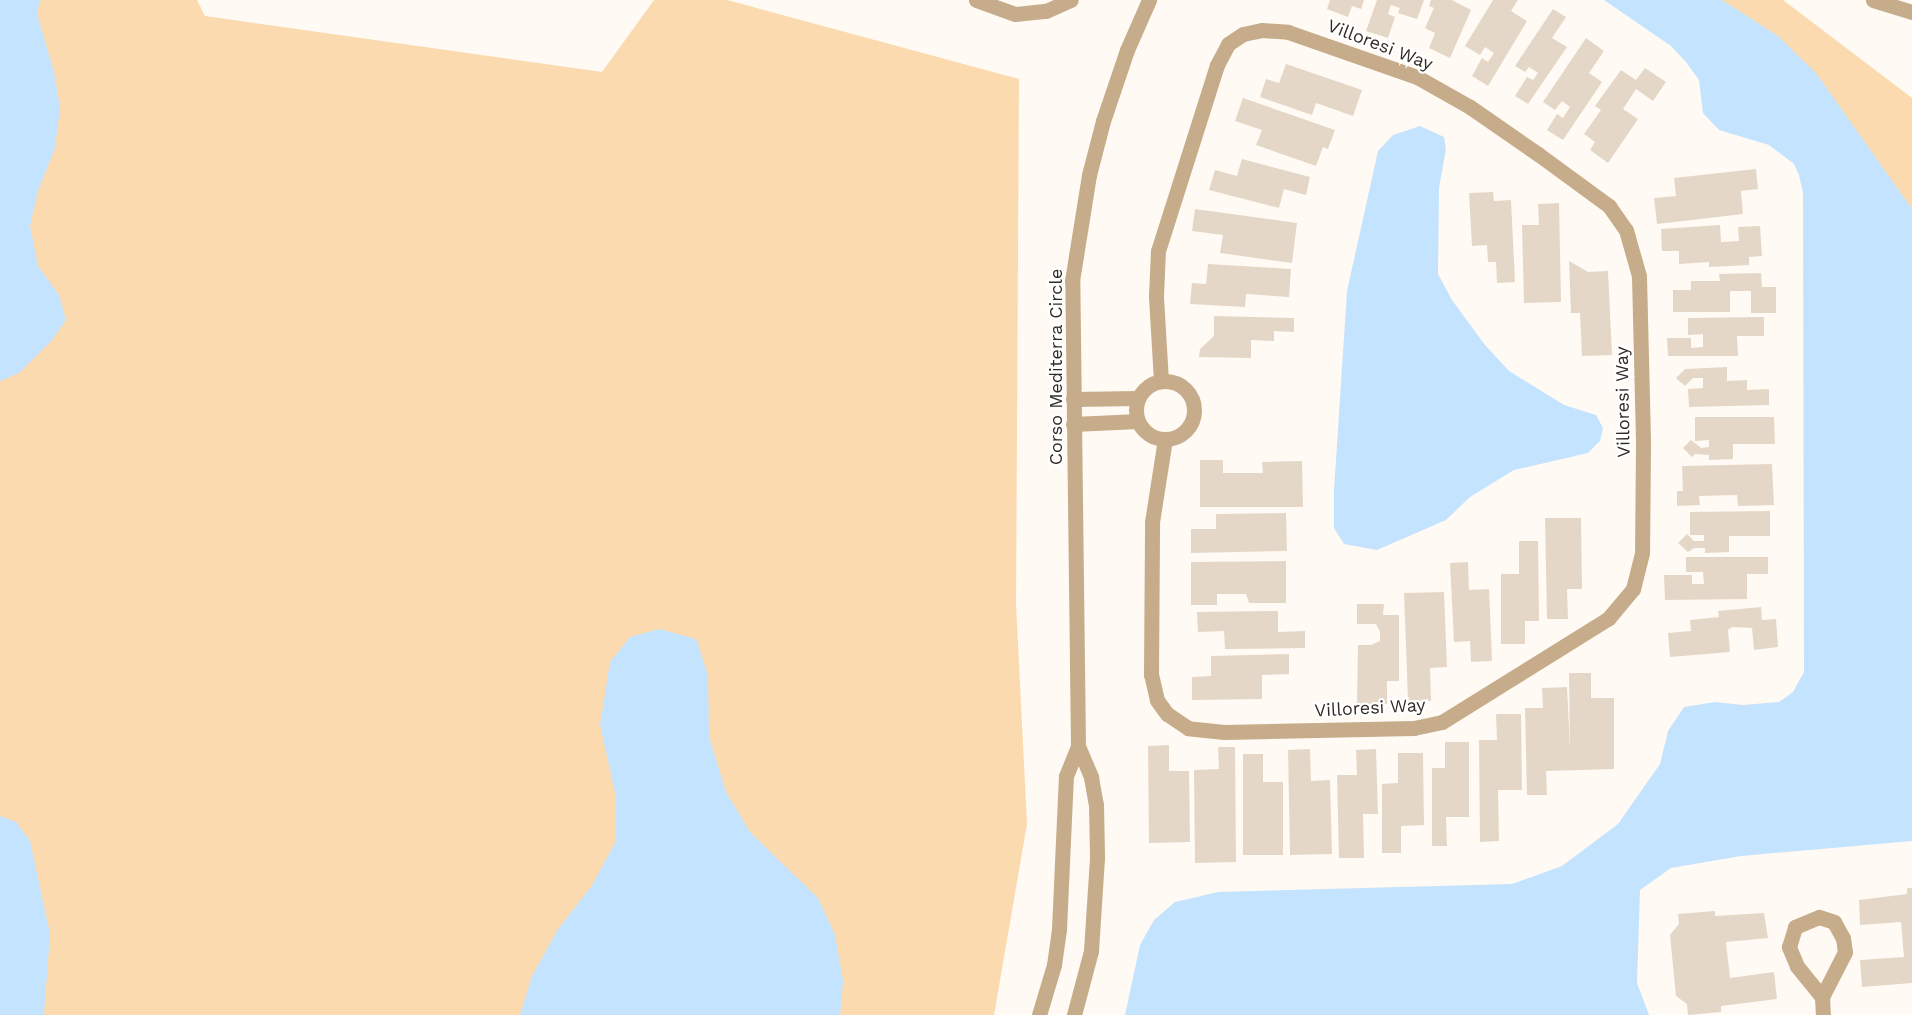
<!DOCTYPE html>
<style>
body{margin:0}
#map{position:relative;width:1912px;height:1015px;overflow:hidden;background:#fffaf3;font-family:"Work Sans",sans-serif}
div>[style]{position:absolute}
.green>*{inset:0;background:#fbdaaf}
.water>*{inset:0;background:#c4e3fe}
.building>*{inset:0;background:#e5d7c7}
.street>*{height:15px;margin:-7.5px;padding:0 7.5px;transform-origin:7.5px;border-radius:7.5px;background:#c6ac8a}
.street>.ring{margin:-7.5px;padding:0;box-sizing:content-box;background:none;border:15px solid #c6ac8a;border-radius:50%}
span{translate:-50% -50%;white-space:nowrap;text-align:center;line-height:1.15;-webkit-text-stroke:4.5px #fff;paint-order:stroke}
.street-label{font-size:18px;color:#302b24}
</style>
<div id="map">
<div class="green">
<div style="clip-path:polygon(0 0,197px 0,205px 16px,602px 72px,654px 0,727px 0,1019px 79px,1016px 604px,1027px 824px,994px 1015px,0 1015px)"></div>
<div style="clip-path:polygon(1648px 0,1783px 0,1912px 98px,1912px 521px,1778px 104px)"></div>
</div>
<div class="water">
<div style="clip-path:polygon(0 0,40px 0,37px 14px,54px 72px,60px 108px,55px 148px,38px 191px,30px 226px,38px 266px,59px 295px,66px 320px,52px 340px,19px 373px,0 381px)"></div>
<div style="clip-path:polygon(1604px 0,1722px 0,1778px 36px,1816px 73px,1912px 209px,1912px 841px,1741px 856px,1671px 868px,1640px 890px,1637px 983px,1649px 1015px,1125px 1015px,1140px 945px,1154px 920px,1175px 902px,1218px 892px,1512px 884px,1562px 866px,1618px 824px,1660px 764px,1668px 731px,1684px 707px,1715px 702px,1743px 705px,1779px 702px,1793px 692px,1804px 672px,1803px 193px,1799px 175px,1794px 164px,1769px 145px,1719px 130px,1703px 113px,1699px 80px,1686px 62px,1671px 46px)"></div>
<div style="clip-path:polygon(1420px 126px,1444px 137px,1446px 149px,1439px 188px,1438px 274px,1452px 300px,1485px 345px,1509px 371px,1564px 405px,1596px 415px,1603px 428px,1600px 441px,1588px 453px,1514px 470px,1470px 497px,1446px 520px,1377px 550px,1344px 544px,1334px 528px,1334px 490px,1347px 291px,1378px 151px,1393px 135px)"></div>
<div style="clip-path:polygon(659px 629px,696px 639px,708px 675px,709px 737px,726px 792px,750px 832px,818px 898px,835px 935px,843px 981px,840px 1015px,520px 1015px,532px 976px,558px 929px,591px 887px,616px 841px,616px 797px,600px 725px,610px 662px,630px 637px)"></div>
<div style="clip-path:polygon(0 816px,16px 822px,30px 841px,50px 934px,44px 1015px,0 1015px)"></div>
</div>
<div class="building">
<div style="clip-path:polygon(1330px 0,1364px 0,1361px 9px,1352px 6px,1348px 17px,1327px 9px)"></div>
<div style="clip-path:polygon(1377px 0,1424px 0,1417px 19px,1398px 13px,1400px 8px,1391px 5px,1388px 14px,1395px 17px,1388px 38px,1366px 31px)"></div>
<div style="clip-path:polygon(1431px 0,1452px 0,1471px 10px,1450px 58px,1429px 48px,1435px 33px,1425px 28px,1434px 8px,1429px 6px)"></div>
<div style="clip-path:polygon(1493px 0,1518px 0,1511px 11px,1527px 21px,1488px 86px,1472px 76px,1482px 58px,1488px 62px,1494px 53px,1485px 47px,1480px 55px,1465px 46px)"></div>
<div style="clip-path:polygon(1553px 9px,1566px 17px,1552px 38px,1567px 47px,1528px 104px,1515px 96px,1527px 77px,1533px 80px,1538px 73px,1529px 67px,1525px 72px,1515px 66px)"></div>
<div style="clip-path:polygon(1586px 38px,1604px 51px,1589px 73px,1602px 82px,1563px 140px,1547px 130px,1557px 114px,1563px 118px,1570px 107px,1562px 101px,1555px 110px,1543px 102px)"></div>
<div style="clip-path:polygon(1286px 64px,1362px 90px,1353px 116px,1316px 103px,1312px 115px,1260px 97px,1266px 79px,1279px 83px)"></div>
<div style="clip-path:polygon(1645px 68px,1666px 82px,1653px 101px,1636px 89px,1623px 109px,1638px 119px,1608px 163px,1590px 150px,1595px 142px,1584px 134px,1601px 110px,1595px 106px,1621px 70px,1636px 80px)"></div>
<div style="clip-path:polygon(1243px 98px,1335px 130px,1328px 149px,1323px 147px,1316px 166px,1256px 145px,1262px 130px,1235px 121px)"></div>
<div style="clip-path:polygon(1242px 159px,1310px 177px,1306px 195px,1284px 189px,1279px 208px,1209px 190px,1215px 170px,1237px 176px)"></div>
<div style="clip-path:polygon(1756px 169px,1758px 189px,1741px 191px,1743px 214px,1657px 224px,1654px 198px,1676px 196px,1674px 178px)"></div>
<div style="clip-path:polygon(1493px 192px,1494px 201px,1511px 200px,1515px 282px,1497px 283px,1496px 262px,1488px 262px,1487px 245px,1472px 246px,1469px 193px)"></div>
<div style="clip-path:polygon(1559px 203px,1561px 302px,1524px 303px,1522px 225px,1539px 225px,1538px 204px)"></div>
<div style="clip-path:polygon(1195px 209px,1297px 223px,1292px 263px,1220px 253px,1223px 235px,1192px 231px)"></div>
<div style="clip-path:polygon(1720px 225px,1721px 242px,1739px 241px,1738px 227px,1760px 226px,1762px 256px,1749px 257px,1749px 265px,1709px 267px,1709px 262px,1679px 264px,1679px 251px,1662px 251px,1661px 229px)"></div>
<div style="clip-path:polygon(1569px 261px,1588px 272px,1608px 271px,1612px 355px,1582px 356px,1580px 313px,1571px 313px)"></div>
<div style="clip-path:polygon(1208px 264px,1291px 269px,1289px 297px,1246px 294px,1245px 307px,1190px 304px,1192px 283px,1206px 284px)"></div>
<div style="clip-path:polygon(1761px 273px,1762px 287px,1776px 287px,1776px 313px,1751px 313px,1751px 291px,1730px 291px,1730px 312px,1673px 312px,1673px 290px,1691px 290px,1691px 281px,1720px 281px,1719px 274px)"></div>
<div style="clip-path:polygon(1214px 316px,1294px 318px,1294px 332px,1274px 331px,1274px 341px,1251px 340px,1251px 358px,1199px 357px,1200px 349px,1214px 336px)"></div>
<div style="clip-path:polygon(1764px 317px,1764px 336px,1737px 336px,1738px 356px,1668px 356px,1667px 338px,1691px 338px,1691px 348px,1703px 347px,1703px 334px,1688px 335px,1688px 318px)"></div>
<div style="clip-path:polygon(1727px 367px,1727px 381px,1747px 380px,1747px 390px,1769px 389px,1769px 405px,1689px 407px,1688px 389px,1703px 388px,1703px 378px,1693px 378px,1685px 386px,1676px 378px,1685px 369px)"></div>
<div style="clip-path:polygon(1695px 417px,1774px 417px,1775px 444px,1733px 444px,1733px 459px,1709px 460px,1709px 455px,1695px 454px,1692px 457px,1683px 448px,1691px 440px,1701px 448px,1709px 447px,1709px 440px,1695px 441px)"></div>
<div style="clip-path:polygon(1200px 460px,1223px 460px,1223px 473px,1263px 473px,1262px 462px,1302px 461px,1303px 507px,1200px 507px)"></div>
<div style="clip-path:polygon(1772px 464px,1774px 505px,1738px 506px,1737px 495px,1699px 496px,1700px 505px,1677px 506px,1677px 491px,1683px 491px,1682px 466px)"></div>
<div style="clip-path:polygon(1770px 511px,1770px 536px,1729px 536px,1729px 552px,1705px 553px,1705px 548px,1694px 548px,1688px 552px,1678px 543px,1687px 534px,1694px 541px,1704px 541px,1704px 535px,1690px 535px,1690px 512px)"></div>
<div style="clip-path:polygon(1286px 513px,1287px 551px,1191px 553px,1191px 529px,1216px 529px,1216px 514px)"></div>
<div style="clip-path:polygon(1545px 518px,1581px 518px,1582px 589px,1567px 589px,1568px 619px,1547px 619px)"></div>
<div style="clip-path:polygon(1519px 541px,1538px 541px,1539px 621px,1525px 621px,1525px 644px,1501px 644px,1501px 574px,1519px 574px)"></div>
<div style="clip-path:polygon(1686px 557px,1768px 557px,1768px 574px,1747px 574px,1747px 599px,1665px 600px,1664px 575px,1692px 575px,1692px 584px,1704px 584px,1703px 572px,1686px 572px)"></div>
<div style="clip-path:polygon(1286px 561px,1286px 603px,1249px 603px,1246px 594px,1217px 594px,1217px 605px,1191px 605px,1191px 562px)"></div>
<div style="clip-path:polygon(1468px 562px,1469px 590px,1489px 589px,1492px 661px,1471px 662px,1470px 641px,1454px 642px,1450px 563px)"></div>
<div style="clip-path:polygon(1444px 592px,1447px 667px,1430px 668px,1431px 701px,1408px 701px,1404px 593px)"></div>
<div style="clip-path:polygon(1357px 604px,1384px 604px,1383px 615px,1399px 615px,1399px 681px,1387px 681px,1387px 704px,1357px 704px,1358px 645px,1371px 645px,1380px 641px,1380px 632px,1376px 624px,1357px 624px)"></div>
<div style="clip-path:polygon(1761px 607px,1762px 620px,1776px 619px,1778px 647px,1754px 650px,1752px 628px,1732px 627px,1728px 630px,1730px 652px,1670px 657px,1668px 633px,1691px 631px,1690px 620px,1719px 617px,1718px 611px)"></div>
<div style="clip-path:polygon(1278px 611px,1278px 632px,1305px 631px,1305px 648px,1225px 649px,1224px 631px,1198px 632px,1197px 612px)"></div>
<div style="clip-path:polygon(1289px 654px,1289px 674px,1262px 675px,1262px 699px,1192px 700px,1192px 677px,1211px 676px,1211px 656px)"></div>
<div style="clip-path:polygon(1569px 673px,1591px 673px,1591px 698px,1614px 698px,1614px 769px,1546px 771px,1547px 795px,1527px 795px,1525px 708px,1543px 708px,1542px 688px,1567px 687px,1570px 748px)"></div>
<div style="clip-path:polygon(1496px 714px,1521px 714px,1522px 790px,1498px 790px,1499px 841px,1480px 842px,1479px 740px,1497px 740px)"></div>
<div style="clip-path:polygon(1445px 742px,1469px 742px,1469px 817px,1446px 817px,1447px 846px,1432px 846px,1432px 768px,1445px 768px)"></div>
<div style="clip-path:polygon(1169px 745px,1169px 771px,1189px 771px,1190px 842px,1149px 843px,1148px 746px)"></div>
<div style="clip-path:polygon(1218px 747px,1235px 747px,1236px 862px,1195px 863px,1194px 770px,1219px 769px)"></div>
<div style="clip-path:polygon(1310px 749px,1311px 781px,1330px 780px,1332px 854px,1290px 855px,1288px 750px)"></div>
<div style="clip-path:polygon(1376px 749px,1378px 814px,1363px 814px,1364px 858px,1339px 858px,1337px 775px,1357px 775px,1356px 750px)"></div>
<div style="clip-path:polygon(1398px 753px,1423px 753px,1424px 825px,1401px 826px,1401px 853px,1382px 853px,1382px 784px,1398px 783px)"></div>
<div style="clip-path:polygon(1243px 754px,1263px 754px,1263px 782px,1283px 782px,1283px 855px,1243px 855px)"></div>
<div style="clip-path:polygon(1907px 888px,1912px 888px,1912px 983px,1862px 987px,1860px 960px,1904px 957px,1901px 922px,1860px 925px,1859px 900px,1907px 894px)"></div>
<div style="clip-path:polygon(1715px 911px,1715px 916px,1764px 913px,1768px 938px,1726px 942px,1730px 978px,1774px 972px,1777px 999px,1721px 1006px,1721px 1012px,1688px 1015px,1687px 1004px,1676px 996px,1670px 935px,1679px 924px,1678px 914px)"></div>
</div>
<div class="street">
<div style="left:976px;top:0;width:41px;rotate:19.7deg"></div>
<div style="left:1015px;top:14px;width:31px;rotate:-6deg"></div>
<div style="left:1046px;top:11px;width:27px;rotate:-24deg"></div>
<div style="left:1873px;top:0;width:41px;rotate:17.1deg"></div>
<div style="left:1161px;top:381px;width:85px;rotate:-93.4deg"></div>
<div style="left:1156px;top:296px;width:45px;rotate:-87.5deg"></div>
<div style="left:1158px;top:251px;width:195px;rotate:-72.4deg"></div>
<div style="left:1217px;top:65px;width:24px;rotate:-62deg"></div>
<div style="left:1228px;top:44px;width:18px;rotate:-34deg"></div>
<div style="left:1243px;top:34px;width:19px;rotate:-12deg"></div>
<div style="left:1262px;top:30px;width:26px;rotate:4deg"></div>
<div style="left:1288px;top:32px;width:137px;rotate:19.2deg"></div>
<div style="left:1417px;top:77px;width:61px;rotate:29.5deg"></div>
<div style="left:1470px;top:107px;width:83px;rotate:34.7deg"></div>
<div style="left:1538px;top:154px;width:88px;rotate:36.2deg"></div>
<div style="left:1609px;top:206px;width:29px;rotate:55deg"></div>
<div style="left:1626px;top:230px;width:48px;rotate:74.2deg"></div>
<div style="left:1639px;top:276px;width:168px;rotate:88.6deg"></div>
<div style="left:1643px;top:444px;width:109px;rotate:90.5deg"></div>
<div style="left:1642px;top:553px;width:37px;rotate:104deg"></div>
<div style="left:1633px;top:589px;width:38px;rotate:130deg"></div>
<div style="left:1609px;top:618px;width:197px;rotate:148.1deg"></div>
<div style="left:1442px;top:722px;width:29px;rotate:168deg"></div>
<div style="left:1414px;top:728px;width:190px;rotate:178.8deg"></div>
<div style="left:1224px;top:732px;width:36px;rotate:-174deg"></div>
<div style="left:1188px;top:728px;width:25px;rotate:-146deg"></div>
<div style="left:1167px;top:714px;width:17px;rotate:-126deg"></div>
<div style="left:1157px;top:700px;width:26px;rotate:-103deg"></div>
<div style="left:1151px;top:675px;width:153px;rotate:-89.6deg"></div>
<div style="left:1152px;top:522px;width:84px;rotate:-81.1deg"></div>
<div class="ring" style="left:1136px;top:381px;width:43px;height:43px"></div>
<div style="left:1073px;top:399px;width:65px;rotate:-0.9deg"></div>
<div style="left:1073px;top:424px;width:65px;rotate:-2.6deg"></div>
<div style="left:1078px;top:746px;width:465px;rotate:-90.7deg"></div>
<div style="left:1072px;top:281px;width:107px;rotate:-80.9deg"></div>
<div style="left:1089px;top:175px;width:56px;rotate:-75.5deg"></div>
<div style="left:1103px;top:121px;width:75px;rotate:-71.3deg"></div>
<div style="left:1127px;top:50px;width:55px;rotate:-66.3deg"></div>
<div style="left:1822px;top:997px;width:40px;rotate:-129deg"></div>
<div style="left:1797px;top:966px;width:21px;rotate:-113deg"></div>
<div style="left:1789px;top:947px;width:21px;rotate:-73deg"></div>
<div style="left:1795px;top:927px;width:26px;rotate:-23deg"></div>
<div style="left:1819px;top:917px;width:16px;rotate:18deg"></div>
<div style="left:1834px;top:922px;width:18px;rotate:61deg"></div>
<div style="left:1843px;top:938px;width:14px;rotate:82deg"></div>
<div style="left:1845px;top:952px;width:51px;rotate:117.1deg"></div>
<div style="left:1822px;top:997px;width:18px;rotate:87deg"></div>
<div style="left:1039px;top:1015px;width:52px;rotate:-73.3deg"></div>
<div style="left:1054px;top:965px;width:36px;rotate:-82deg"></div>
<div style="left:1059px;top:929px;width:153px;rotate:-87.4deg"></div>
<div style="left:1066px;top:776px;width:32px;rotate:-68deg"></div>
<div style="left:1078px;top:746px;width:34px;rotate:67deg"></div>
<div style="left:1091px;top:777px;width:27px;rotate:80deg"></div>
<div style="left:1096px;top:804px;width:54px;rotate:88.9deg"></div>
<div style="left:1097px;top:858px;width:93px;rotate:93.7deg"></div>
<div style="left:1091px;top:951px;width:66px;rotate:104.9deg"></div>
</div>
<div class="street-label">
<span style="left:1380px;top:45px;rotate:21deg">Villoresi Way</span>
<span style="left:1056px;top:367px;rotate:-90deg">Corso Mediterra Circle</span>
<span style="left:1623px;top:402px;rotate:-91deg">Villoresi Way</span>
<span style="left:1370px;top:708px;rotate:-3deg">Villoresi Way</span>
</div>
</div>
